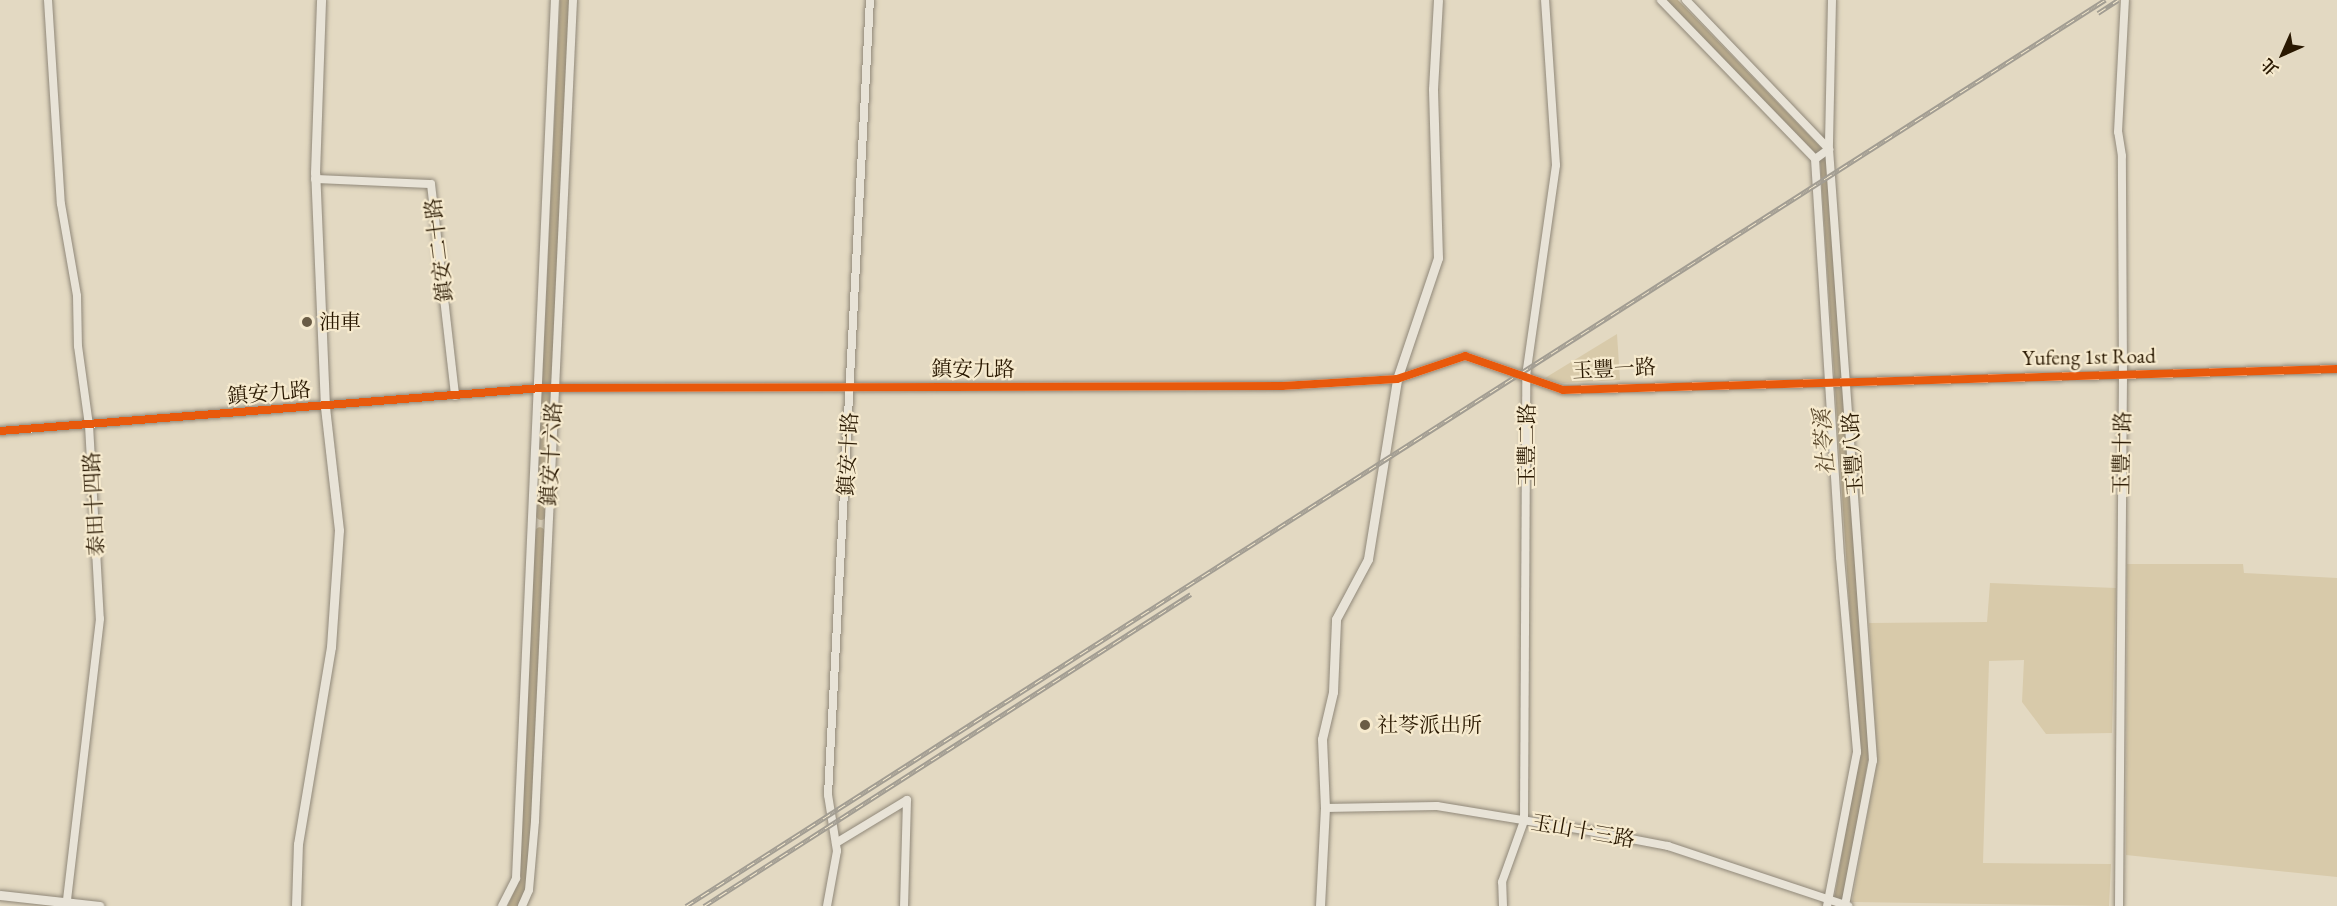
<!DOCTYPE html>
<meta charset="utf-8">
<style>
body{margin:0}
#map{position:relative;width:2337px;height:906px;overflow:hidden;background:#e3d9c2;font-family:"EB Garamond","Noto Serif TC",serif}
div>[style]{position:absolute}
.green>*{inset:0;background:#d8caaa}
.canal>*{height:10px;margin:-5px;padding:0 5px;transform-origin:5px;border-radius:5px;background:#bdae8e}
.roads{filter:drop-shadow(0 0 2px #908879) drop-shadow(0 0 2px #908879)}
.minor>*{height:8px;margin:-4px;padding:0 4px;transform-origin:4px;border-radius:4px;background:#e8e3d7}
.tertiary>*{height:9px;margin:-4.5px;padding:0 4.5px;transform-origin:4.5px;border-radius:4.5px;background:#e8e3d7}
.rail>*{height:5px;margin-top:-2.5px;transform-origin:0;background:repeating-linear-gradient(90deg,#f6eace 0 9px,#a29d92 0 18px);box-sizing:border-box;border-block:2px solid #a29d92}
.cycleway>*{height:8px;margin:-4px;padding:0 4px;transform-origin:4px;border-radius:4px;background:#e8590c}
.dots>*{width:16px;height:16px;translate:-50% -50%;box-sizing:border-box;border:3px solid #f6eace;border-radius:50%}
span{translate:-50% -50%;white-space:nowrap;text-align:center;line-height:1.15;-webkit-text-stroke:4.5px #f6eace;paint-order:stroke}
.street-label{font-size:21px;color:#291801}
.poi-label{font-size:21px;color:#291801}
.left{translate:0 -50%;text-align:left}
.water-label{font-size:22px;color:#5e4c30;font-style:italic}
.north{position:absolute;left:2253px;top:24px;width:60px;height:60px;-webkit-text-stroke:4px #f6eace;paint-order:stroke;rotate:225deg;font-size:16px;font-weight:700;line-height:24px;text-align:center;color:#291801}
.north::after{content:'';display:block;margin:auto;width:21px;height:27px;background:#291801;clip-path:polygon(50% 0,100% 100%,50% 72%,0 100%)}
</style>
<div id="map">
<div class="green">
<div style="clip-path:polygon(1617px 334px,1620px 380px,1563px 383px,1545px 378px)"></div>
<div style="clip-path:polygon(2127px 564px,2243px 564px,2244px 573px,2337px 578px,2337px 877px,2126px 855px)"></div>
<div style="clip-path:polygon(1990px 583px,2116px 588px,2112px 733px,2046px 734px,2022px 702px,2024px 660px,1989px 661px,1983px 863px,2111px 864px,2109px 906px,1852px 902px,1877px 760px,1869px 623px,1987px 622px)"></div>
</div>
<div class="canal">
<div style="left:1671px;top:0;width:221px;rotate:45.9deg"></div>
<div style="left:1825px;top:159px;width:596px;rotate:86.25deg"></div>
<div style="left:1864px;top:754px;width:154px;rotate:99.7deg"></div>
<div style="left:541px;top:515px;width:516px;rotate:-87.33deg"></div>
<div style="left:513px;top:906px;width:26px;rotate:-65deg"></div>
<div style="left:524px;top:882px;width:350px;rotate:-87.4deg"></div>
</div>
<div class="roads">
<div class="minor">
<div style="left:48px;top:0;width:204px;rotate:86.4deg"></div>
<div style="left:61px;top:204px;width:93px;rotate:80.1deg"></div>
<div style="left:77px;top:296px;width:50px;rotate:88.9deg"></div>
<div style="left:78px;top:346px;width:80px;rotate:82.1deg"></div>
<div style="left:89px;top:425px;width:194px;rotate:86.8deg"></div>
<div style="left:100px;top:619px;width:283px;rotate:96.7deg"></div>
<div style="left:1661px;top:0;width:221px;rotate:45.9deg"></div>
<div style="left:1815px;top:159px;width:399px;rotate:86.4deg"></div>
<div style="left:1840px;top:557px;width:196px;rotate:85deg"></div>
<div style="left:1857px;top:752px;width:157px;rotate:101deg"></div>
<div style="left:1686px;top:0;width:207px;rotate:46.2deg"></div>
<div style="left:1829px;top:149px;width:17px;rotate:144deg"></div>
<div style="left:1832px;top:0;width:149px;rotate:91.2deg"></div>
<div style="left:1829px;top:149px;width:613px;rotate:85.88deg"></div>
<div style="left:1873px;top:760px;width:149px;rotate:100.9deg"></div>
<div style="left:315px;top:179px;width:116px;rotate:2.5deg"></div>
<div style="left:431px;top:184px;width:213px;rotate:83.5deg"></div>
<div style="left:0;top:431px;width:543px;rotate:-4.54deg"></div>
<div style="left:541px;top:388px;width:741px;rotate:-0.15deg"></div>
<div style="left:1282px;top:386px;width:115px;rotate:-3.5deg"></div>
<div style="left:1397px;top:379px;width:72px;rotate:-18.7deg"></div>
<div style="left:1465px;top:356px;width:104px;rotate:19.1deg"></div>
<div style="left:1563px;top:390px;width:774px;rotate:-1.55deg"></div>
<div style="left:1325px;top:808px;width:112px;rotate:-1deg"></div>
<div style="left:1437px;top:806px;width:149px;rotate:9.3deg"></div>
<div style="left:1584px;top:830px;width:86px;rotate:10.8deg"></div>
<div style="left:1668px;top:846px;width:190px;rotate:18.4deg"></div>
<div style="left:836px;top:843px;width:83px;rotate:-31.2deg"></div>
<div style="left:907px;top:800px;width:106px;rotate:91.6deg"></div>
<div style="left:502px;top:906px;width:31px;rotate:-63deg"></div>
<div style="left:516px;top:878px;width:879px;rotate:-87.46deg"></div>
<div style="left:522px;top:906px;width:17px;rotate:-66deg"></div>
<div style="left:529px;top:890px;width:69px;rotate:-85deg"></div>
<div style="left:535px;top:821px;width:822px;rotate:-87.35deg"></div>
<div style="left:827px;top:906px;width:56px;rotate:-79.7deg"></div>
<div style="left:837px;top:851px;width:57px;rotate:-99.1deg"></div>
<div style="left:828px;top:795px;width:796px;rotate:-86.98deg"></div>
<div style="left:1503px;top:906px;width:24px;rotate:-92deg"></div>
<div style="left:1502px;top:882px;width:65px;rotate:-70.2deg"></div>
<div style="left:1524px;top:821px;width:445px;rotate:-89.7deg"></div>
<div style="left:1526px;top:376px;width:213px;rotate:-81.9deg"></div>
<div style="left:1556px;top:165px;width:165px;rotate:-93.8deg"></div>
<div style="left:2119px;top:906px;width:531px;rotate:-89.57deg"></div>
<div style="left:2123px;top:375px;width:219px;rotate:-90.3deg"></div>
<div style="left:2122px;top:156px;width:24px;rotate:-99deg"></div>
<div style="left:2118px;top:132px;width:132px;rotate:-87deg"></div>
</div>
<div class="tertiary">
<div style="left:0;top:895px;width:100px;rotate:6.3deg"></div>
<div style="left:296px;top:906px;width:62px;rotate:-88.2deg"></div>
<div style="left:298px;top:844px;width:200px;rotate:-80.5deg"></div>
<div style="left:331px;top:647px;width:117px;rotate:-86.1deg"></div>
<div style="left:339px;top:530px;width:124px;rotate:-96.5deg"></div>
<div style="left:325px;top:407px;width:234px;rotate:-92.4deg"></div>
<div style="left:315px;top:173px;width:173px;rotate:-88deg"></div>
<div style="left:1320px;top:906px;width:98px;rotate:-87.1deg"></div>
<div style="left:1325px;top:808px;width:69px;rotate:-92.5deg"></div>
<div style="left:1322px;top:739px;width:48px;rotate:-76.8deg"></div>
<div style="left:1333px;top:692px;width:73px;rotate:-87.6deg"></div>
<div style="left:1336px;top:619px;width:68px;rotate:-61.9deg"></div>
<div style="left:1368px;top:559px;width:182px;rotate:-80.8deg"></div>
<div style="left:1397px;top:379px;width:128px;rotate:-71.3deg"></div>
<div style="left:1438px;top:258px;width:169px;rotate:-91.7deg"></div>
<div style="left:1433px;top:89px;width:89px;rotate:-86.8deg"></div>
</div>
</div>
<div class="rail">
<div style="left:2098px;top:13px;width:24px;rotate:-33deg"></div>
<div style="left:686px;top:906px;width:1684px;rotate:-32.56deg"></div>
<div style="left:704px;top:906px;width:578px;rotate:-32.65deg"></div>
</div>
<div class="cycleway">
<div style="left:0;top:431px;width:543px;rotate:-4.54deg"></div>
<div style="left:541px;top:388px;width:741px;rotate:-0.15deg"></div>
<div style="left:1282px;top:386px;width:115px;rotate:-3.5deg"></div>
<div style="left:1397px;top:379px;width:72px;rotate:-18.7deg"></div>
<div style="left:1465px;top:356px;width:104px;rotate:19.1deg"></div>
<div style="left:1563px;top:390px;width:774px;rotate:-1.55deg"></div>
</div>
<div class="dots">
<div style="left:307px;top:322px;background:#6a5c45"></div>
<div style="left:1365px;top:725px;background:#6a5c45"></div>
</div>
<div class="street-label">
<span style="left:439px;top:250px;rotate:-97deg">鎮安二十路</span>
<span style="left:2089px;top:357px;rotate:-1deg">Yufeng 1st Road</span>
<span style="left:973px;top:369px">鎮安九路</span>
<span style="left:1614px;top:369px;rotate:-3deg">玉豐一路</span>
<span style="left:269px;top:393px;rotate:-5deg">鎮安九路</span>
<span style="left:1527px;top:445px;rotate:-90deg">玉豐二路</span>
<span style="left:2122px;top:453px;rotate:-89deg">玉豐十路</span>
<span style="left:551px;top:454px;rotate:-87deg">鎮安十六路</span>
<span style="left:848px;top:454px;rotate:-87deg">鎮安十路</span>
<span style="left:1853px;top:454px;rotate:-94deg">玉豐八路</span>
<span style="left:94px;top:504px;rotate:-93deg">泰田十四路</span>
<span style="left:1583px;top:831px;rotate:10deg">玉山十三路</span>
</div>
<div class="poi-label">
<span class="left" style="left:319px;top:322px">油車</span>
<span class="left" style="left:1377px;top:725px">社苓派出所</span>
</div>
<div class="water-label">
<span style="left:1824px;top:442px;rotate:-94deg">社苓溪</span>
</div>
<div class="north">北</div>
</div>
